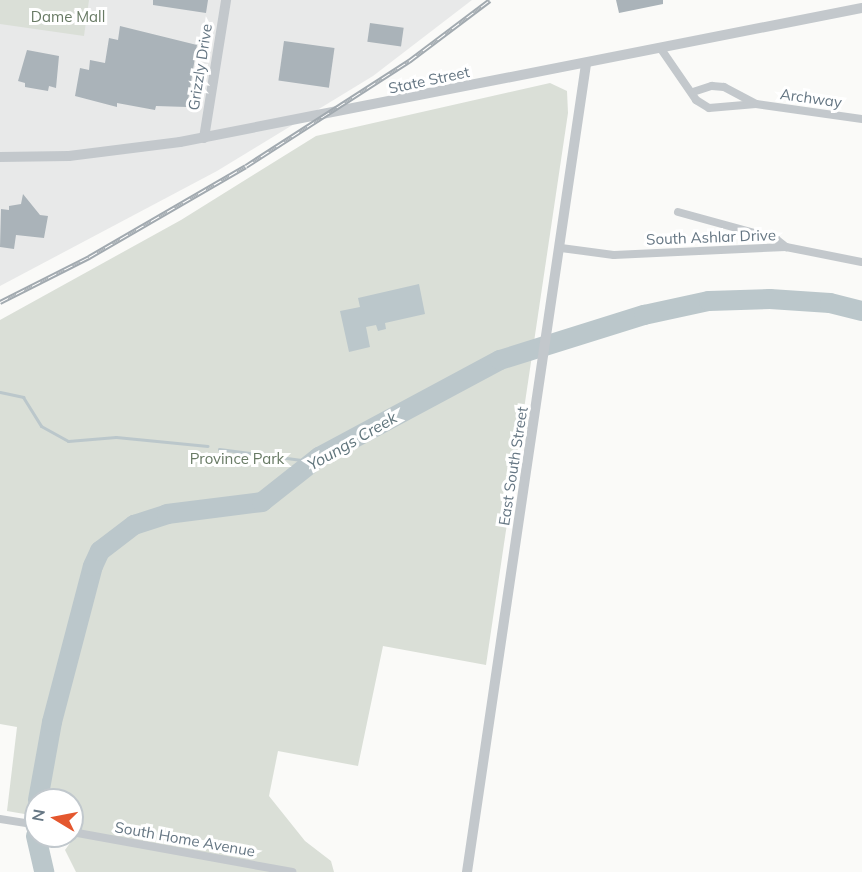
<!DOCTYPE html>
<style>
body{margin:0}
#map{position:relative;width:862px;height:872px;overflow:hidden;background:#fafaf8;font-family:Mulish,sans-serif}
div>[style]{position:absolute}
.built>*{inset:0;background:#e8e9e9}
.green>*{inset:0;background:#dadfd7}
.water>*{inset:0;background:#bbc7cb}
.stream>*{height:3px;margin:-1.5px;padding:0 1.5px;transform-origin:1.5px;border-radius:1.5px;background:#bbc7cb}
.river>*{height:20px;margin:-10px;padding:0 10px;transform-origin:10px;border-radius:10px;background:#bbc7cb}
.building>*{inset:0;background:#aab3b9;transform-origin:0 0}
.minor>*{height:8px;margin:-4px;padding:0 4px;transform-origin:4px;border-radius:4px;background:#c3c8cc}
.tertiary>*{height:10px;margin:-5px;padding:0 5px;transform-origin:5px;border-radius:5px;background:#c3c8cc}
.rail>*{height:5px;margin-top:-2.5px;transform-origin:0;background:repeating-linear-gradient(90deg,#fff 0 9px,#a2aab0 0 18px);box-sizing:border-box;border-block:2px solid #a2aab0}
span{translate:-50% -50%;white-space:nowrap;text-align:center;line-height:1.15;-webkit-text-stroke:6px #fff;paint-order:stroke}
.park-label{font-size:15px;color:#687a64}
.street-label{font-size:15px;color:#657683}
.water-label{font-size:16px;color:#60757c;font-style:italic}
.north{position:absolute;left:24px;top:788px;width:60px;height:60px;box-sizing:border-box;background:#fff;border:2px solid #c1c8cd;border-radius:50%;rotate:280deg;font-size:16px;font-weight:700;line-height:24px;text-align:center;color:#657683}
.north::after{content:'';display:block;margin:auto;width:21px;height:27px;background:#e4572e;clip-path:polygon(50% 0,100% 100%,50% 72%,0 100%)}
</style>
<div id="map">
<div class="built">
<div style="clip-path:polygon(0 0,472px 0,373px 76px,217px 171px,0 286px)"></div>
</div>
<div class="green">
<div style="clip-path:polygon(0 0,89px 0,84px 36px,0 24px)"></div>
<div style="clip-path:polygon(550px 83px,567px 91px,568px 113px,486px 665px,383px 646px,358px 766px,278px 751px,269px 796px,305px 841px,331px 861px,334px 872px,76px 872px,65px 850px,83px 825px,72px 823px,72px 800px,36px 800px,36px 816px,7px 811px,17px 727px,0 724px,0 320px,181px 220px,316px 136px)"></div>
</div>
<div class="water">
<div style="clip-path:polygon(419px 284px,425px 314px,385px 323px,386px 329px,378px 331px,376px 325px,366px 327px,370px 347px,349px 352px,340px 311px,360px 307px,358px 298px)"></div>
</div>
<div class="stream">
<div style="left:0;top:392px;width:24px;rotate:12deg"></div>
<div style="left:23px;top:397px;width:34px;rotate:58deg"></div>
<div style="left:41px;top:426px;width:31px;rotate:29deg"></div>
<div style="left:68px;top:441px;width:48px;rotate:-4.8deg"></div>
<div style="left:116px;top:437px;width:92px;rotate:5.6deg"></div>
<div style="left:219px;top:449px;width:83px;rotate:7.6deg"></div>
<div style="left:301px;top:460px;width:18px;rotate:-9deg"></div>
</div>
<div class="river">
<div style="left:38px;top:800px;width:79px;rotate:-79.8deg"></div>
<div style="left:52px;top:722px;width:161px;rotate:-75.3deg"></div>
<div style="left:93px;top:566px;width:17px;rotate:-65deg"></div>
<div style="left:100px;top:551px;width:43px;rotate:-37.4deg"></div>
<div style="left:134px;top:525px;width:35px;rotate:-18deg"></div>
<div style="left:167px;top:514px;width:96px;rotate:-7.2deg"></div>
<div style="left:262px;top:502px;width:73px;rotate:-38.3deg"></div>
<div style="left:319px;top:457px;width:205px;rotate:-28.2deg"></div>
<div style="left:500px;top:360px;width:151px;rotate:-17.4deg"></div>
<div style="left:644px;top:315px;width:66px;rotate:-12.2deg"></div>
<div style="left:709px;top:301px;width:61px;rotate:-1.9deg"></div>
<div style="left:770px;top:299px;width:60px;rotate:3.8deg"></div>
<div style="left:830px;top:303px;width:33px;rotate:14deg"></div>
<div style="left:36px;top:836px;width:37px;rotate:77deg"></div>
</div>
<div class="building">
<div style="clip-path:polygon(153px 0,208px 0,206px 13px,153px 5px)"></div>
<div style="clip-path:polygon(616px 0,663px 0,663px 4px,619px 13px)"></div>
<div style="left:370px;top:23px;width:34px;height:19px;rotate:8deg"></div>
<div style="clip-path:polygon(120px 26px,197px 45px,187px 107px,156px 106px,155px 110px,117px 103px,117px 107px,75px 96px,80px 68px,89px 70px,90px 60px,105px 63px,109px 38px,118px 40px)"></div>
<div style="left:284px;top:41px;width:51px;height:40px;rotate:8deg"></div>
<div style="clip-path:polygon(27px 50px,59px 56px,56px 88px,49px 86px,48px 91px,25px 87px,25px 83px,18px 81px)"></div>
<div style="clip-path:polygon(23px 194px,40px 215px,48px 216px,44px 238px,16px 235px,14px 249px,0 247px,1px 209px,9px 210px,9px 206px,21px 204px)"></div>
</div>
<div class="minor">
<div style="left:661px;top:49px;width:62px;rotate:55.5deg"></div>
<div style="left:696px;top:100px;width:15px;rotate:32deg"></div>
<div style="left:709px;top:108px;width:47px;rotate:-4.9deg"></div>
<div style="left:756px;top:104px;width:107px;rotate:8.1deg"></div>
<div style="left:693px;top:92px;width:20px;rotate:-18deg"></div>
<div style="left:712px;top:86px;width:12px;rotate:5deg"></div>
<div style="left:724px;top:87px;width:36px;rotate:28deg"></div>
<div style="left:678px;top:212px;width:102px;rotate:15.4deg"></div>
<div style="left:776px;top:239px;width:13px;rotate:39deg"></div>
<div style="left:561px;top:248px;width:53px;rotate:7.5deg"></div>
<div style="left:614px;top:255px;width:172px;rotate:-2.7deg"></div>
<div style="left:786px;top:247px;width:77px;rotate:11.2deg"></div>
<div style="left:0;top:819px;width:36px;rotate:9deg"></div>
<div style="left:72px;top:832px;width:224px;rotate:10.3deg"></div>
</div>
<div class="tertiary">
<div style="left:204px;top:138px;width:140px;rotate:-80.9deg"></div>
<div style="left:0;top:157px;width:69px;rotate:-0.8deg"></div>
<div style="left:69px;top:156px;width:112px;rotate:-7.2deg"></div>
<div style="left:180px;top:142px;width:695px;rotate:-11.12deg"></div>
<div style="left:467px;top:872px;width:817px;rotate:-81.62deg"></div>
</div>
<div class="rail">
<div style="left:0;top:302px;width:100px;rotate:-26.8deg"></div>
<div style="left:89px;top:257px;width:181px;rotate:-30.1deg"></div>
<div style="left:246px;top:166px;width:194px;rotate:-32.8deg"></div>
<div style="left:409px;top:61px;width:101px;rotate:-37deg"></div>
</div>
<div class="park-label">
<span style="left:68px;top:17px">Dame Mall</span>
<span style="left:237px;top:459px">Province Park</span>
</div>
<div class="street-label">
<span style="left:200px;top:67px;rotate:-81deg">Grizzly Drive</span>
<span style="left:429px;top:80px;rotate:-12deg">State Street</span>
<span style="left:811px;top:98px;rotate:8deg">Archway</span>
<span style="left:711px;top:237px;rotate:-2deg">South Ashlar Drive</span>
<span style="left:513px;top:466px;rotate:-81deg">East South Street</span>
<span style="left:185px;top:839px;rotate:10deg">South Home Avenue</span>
</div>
<div class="water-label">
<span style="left:352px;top:441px;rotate:-30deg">Youngs Creek</span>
</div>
<div class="north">N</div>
</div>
